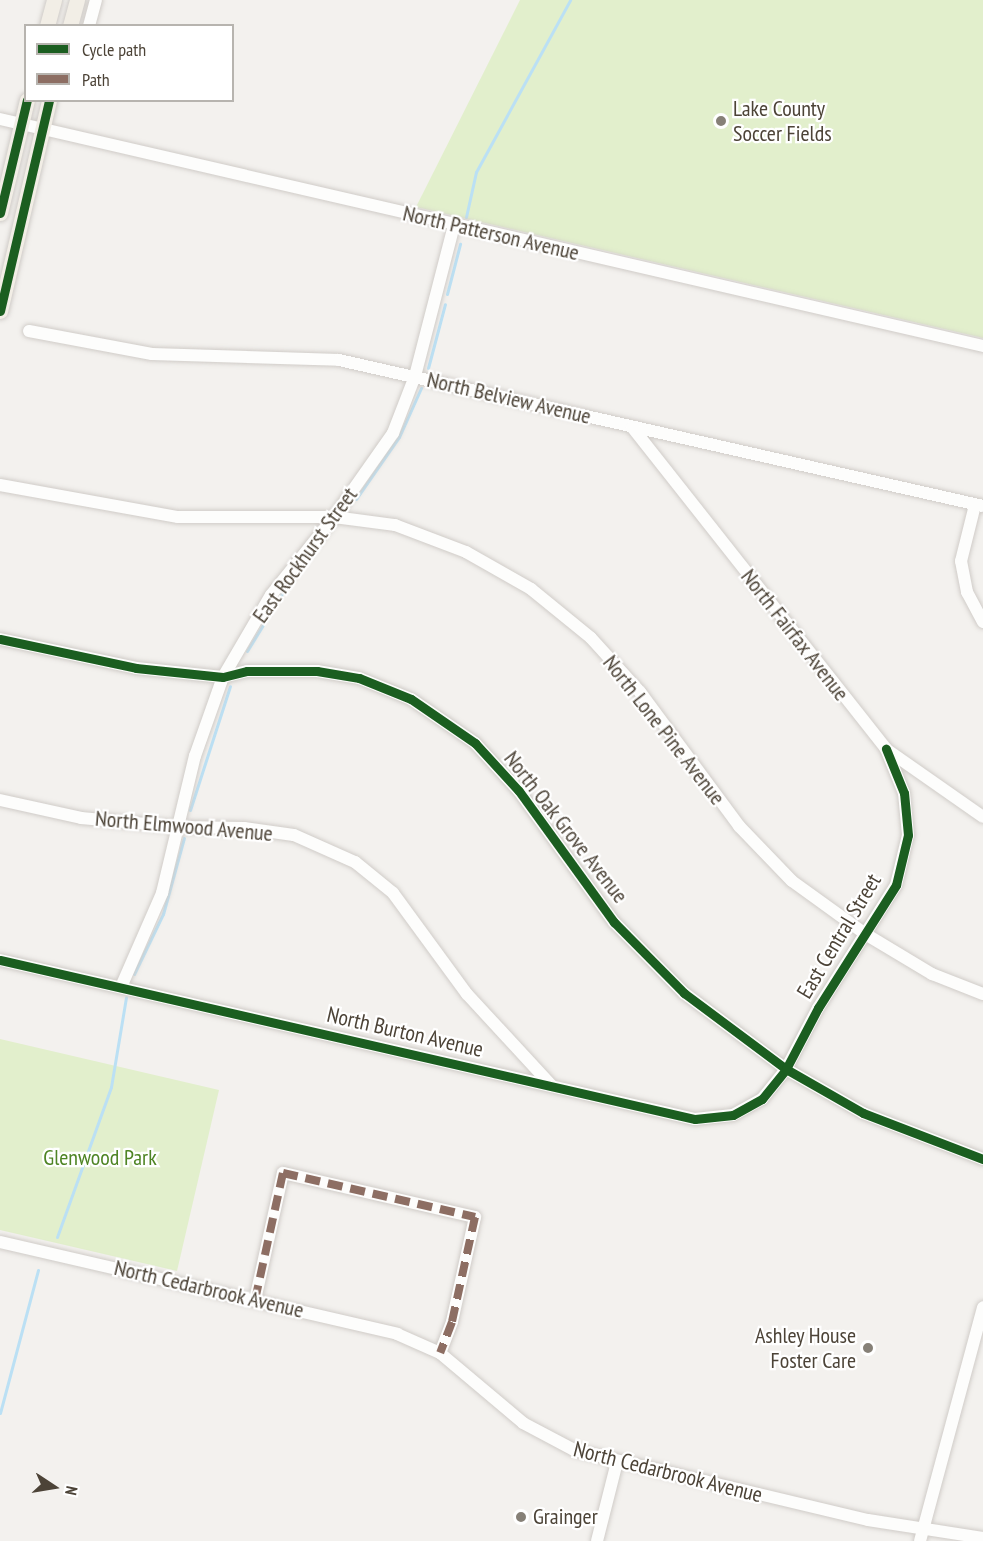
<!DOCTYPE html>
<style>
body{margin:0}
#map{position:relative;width:983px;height:1541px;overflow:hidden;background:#f3f1ee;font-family:"PT Sans Narrow",sans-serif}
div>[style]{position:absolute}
.green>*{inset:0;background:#e2efcc}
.stream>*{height:3px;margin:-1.5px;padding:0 1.5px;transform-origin:1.5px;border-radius:1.5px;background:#bbe0f4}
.roads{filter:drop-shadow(0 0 2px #d0ccc8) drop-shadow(0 0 2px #d0ccc8)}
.minor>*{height:12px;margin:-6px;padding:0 6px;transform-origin:6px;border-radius:6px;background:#fdfdfc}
.major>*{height:15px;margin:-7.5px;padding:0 7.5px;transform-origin:7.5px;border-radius:7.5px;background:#f2eee6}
.quiet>*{height:8px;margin-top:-4px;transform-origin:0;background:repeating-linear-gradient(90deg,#8d6e63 0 15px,transparent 0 23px)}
.cycleway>*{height:9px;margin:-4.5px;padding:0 4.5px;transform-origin:4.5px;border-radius:4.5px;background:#1b5e20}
.dots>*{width:16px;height:16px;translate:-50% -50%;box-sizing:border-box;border:3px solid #fff;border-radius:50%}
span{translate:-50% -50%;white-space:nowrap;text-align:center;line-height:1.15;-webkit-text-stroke:4.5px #fff;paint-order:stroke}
.poi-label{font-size:22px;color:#4c4337}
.left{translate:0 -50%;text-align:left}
.right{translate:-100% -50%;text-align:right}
.street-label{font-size:22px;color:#4c4337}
.park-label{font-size:22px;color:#4e8424}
.legend{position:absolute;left:24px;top:24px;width:210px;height:78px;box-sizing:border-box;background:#fff;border:2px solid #b7b4af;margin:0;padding:8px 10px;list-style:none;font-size:18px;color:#4c4337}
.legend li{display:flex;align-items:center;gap:12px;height:30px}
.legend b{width:30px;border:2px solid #b7b4af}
.north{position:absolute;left:24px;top:1457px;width:60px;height:60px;-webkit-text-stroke:4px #fff;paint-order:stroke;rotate:102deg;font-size:16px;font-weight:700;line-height:24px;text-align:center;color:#4c4337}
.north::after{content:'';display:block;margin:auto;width:21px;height:27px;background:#4c4337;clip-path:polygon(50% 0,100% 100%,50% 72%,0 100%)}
</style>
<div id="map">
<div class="green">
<div style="clip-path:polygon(520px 0,983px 0,983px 338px,416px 207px)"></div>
<div style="clip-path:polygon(0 1039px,219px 1090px,177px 1271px,0 1230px)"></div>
</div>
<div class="stream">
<div style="left:466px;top:217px;width:46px;rotate:-77.5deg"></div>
<div style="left:476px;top:172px;width:196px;rotate:-61.3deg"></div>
<div style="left:447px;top:294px;width:52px;rotate:-75.4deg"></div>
<div style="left:428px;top:368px;width:66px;rotate:-75.1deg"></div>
<div style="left:356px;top:499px;width:75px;rotate:-55.3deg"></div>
<div style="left:399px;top:437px;width:54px;rotate:-65.8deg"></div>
<div style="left:247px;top:651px;width:84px;rotate:-58.6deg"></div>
<div style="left:190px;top:810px;width:130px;rotate:-72.1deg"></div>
<div style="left:134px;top:974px;width:67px;rotate:-64.2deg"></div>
<div style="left:163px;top:914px;width:79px;rotate:-74.6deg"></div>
<div style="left:57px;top:1237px;width:159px;rotate:-70.2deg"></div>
<div style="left:111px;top:1087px;width:91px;rotate:-80.5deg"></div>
<div style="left:0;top:1413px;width:148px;rotate:-75.1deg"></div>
</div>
<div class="roads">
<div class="minor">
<div style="left:89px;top:26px;width:27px;rotate:-75deg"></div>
<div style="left:0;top:119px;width:1009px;rotate:13deg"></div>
<div style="left:29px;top:331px;width:125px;rotate:10.6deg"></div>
<div style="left:152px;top:354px;width:187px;rotate:1.8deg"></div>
<div style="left:339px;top:360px;width:660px;rotate:12.77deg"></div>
<div style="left:632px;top:427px;width:410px;rotate:51.7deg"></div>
<div style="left:886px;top:749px;width:118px;rotate:35deg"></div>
<div style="left:0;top:485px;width:181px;rotate:10.2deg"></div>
<div style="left:178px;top:517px;width:156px"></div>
<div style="left:334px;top:517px;width:62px;rotate:7.5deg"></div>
<div style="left:395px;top:525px;width:76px;rotate:20.8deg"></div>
<div style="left:466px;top:552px;width:75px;rotate:29.6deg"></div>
<div style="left:531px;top:589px;width:77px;rotate:39.2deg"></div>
<div style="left:591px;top:638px;width:73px;rotate:47.8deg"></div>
<div style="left:640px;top:692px;width:167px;rotate:53.5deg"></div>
<div style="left:739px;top:826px;width:76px;rotate:46.1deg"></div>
<div style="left:792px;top:881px;width:92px;rotate:35.8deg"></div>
<div style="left:867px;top:935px;width:76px;rotate:31deg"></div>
<div style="left:932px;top:974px;width:55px;rotate:21.4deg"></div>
<div style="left:975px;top:505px;width:58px;rotate:104deg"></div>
<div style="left:961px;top:561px;width:32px;rotate:79deg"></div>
<div style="left:967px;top:592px;width:34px;rotate:62deg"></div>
<div style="left:0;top:639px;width:139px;rotate:12deg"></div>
<div style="left:136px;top:668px;width:87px;rotate:5.9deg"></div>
<div style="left:223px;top:677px;width:25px;rotate:-14deg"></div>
<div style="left:247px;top:671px;width:70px"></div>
<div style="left:317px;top:671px;width:43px;rotate:9.5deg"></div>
<div style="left:359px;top:678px;width:56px;rotate:22deg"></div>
<div style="left:411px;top:699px;width:78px;rotate:34.5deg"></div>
<div style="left:475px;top:743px;width:65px;rotate:47.5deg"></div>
<div style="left:519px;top:791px;width:162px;rotate:54.1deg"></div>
<div style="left:614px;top:922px;width:100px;rotate:45.4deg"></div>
<div style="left:684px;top:993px;width:127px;rotate:36.7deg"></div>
<div style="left:786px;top:1069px;width:89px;rotate:29.7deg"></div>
<div style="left:863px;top:1113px;width:129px;rotate:21deg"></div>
<div style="left:0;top:800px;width:83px;rotate:12.5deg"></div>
<div style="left:81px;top:818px;width:98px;rotate:5.2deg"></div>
<div style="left:179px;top:827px;width:65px;rotate:0.9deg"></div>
<div style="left:244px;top:828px;width:50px;rotate:8deg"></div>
<div style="left:294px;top:835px;width:67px;rotate:23.9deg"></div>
<div style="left:355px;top:862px;width:49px;rotate:39.2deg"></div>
<div style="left:393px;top:893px;width:125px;rotate:53.8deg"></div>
<div style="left:467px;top:994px;width:124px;rotate:47.3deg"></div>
<div style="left:0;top:960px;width:713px;rotate:12.89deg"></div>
<div style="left:695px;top:1119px;width:38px;rotate:-6deg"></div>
<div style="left:733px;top:1115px;width:33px;rotate:-29deg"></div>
<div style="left:762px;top:1099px;width:38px;rotate:-51deg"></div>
<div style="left:786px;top:1069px;width:69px;rotate:-62.3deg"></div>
<div style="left:818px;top:1008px;width:146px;rotate:-57.6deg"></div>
<div style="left:896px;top:885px;width:51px;rotate:-76.5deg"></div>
<div style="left:908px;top:835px;width:42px;rotate:-95.4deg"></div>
<div style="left:904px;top:793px;width:48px;rotate:-112.2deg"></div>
<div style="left:121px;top:987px;width:103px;rotate:-66.4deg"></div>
<div style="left:162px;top:893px;width:141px;rotate:-76.5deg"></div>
<div style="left:195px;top:756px;width:84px;rotate:-70.5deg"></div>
<div style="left:223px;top:677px;width:95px;rotate:-59.7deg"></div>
<div style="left:271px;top:595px;width:100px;rotate:-51.1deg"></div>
<div style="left:334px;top:517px;width:103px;rotate:-54.9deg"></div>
<div style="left:393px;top:433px;width:61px;rotate:-68.9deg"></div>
<div style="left:415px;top:376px;width:156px;rotate:-75.5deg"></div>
<div style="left:0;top:1242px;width:408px;rotate:13deg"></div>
<div style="left:397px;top:1334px;width:47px;rotate:23.8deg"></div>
<div style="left:440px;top:1353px;width:109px;rotate:40.1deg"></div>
<div style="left:523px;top:1423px;width:58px;rotate:27.9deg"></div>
<div style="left:574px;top:1450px;width:302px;rotate:13.4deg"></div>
<div style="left:868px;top:1520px;width:116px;rotate:8.9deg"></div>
<div style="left:255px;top:1300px;width:130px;rotate:-77.6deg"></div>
<div style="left:283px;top:1173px;width:197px;rotate:12.9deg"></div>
<div style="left:475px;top:1217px;width:107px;rotate:102.4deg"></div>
<div style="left:452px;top:1322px;width:33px;rotate:111deg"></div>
<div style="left:597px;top:1541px;width:81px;rotate:-75.8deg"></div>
<div style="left:920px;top:1541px;width:242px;rotate:-74.9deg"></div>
</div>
<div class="major">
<div style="left:47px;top:26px;width:27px;rotate:-75deg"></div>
<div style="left:70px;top:26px;width:27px;rotate:-75deg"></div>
<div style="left:0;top:213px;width:116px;rotate:-76.6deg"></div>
<div style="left:0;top:311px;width:217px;rotate:-76.9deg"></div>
</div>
</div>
<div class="quiet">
<div style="left:255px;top:1300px;width:130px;rotate:-77.6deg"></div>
<div style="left:283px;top:1173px;width:197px;rotate:12.9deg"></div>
<div style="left:475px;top:1217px;width:107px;rotate:102.4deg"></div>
<div style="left:452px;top:1322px;width:33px;rotate:111deg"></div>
</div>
<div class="cycleway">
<div style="left:0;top:213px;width:116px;rotate:-76.6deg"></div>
<div style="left:0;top:311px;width:217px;rotate:-76.9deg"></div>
<div style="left:0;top:639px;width:139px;rotate:12deg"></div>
<div style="left:136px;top:668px;width:87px;rotate:5.9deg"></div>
<div style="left:223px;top:677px;width:25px;rotate:-14deg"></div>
<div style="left:247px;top:671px;width:70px"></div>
<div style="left:317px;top:671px;width:43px;rotate:9.5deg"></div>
<div style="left:359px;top:678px;width:56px;rotate:22deg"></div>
<div style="left:411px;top:699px;width:78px;rotate:34.5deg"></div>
<div style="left:475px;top:743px;width:65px;rotate:47.5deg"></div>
<div style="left:519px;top:791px;width:162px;rotate:54.1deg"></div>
<div style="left:614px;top:922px;width:100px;rotate:45.4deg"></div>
<div style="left:684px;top:993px;width:127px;rotate:36.7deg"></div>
<div style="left:786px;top:1069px;width:89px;rotate:29.7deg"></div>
<div style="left:863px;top:1113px;width:129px;rotate:21deg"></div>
<div style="left:0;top:960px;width:713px;rotate:12.89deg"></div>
<div style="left:695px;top:1119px;width:38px;rotate:-6deg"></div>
<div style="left:733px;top:1115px;width:33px;rotate:-29deg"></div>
<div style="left:762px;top:1099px;width:38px;rotate:-51deg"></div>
<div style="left:786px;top:1069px;width:69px;rotate:-62.3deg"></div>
<div style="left:818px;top:1008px;width:146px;rotate:-57.6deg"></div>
<div style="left:896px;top:885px;width:51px;rotate:-76.5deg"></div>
<div style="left:908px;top:835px;width:42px;rotate:-95.4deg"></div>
<div style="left:904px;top:793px;width:48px;rotate:-112.2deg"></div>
</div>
<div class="dots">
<div style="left:721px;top:121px;background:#868077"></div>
<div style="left:868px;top:1348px;background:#868077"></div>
<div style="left:521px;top:1517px;background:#868077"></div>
</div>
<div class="poi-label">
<span class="left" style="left:733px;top:121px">Lake County<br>Soccer Fields</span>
<span class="right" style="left:856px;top:1348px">Ashley House<br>Foster Care</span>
<span class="left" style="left:533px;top:1517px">Grainger</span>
</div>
<div class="street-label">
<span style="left:491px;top:233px;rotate:13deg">North Patterson Avenue</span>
<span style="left:509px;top:398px;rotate:13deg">North Belview Avenue</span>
<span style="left:305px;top:555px;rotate:-54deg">East Rockhurst Street</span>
<span style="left:795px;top:635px;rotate:52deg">North Fairfax Avenue</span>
<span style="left:664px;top:730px;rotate:52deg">North Lone Pine Avenue</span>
<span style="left:184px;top:826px;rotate:5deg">North Elmwood Avenue</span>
<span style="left:566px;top:827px;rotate:52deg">North Oak Grove Avenue</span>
<span style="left:839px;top:936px;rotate:-59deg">East Central Street</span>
<span style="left:405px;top:1032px;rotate:13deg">North Burton Avenue</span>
<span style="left:209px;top:1289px;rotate:13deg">North Cedarbrook Avenue</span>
<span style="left:668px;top:1472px;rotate:14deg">North Cedarbrook Avenue</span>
</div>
<div class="park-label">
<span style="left:100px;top:1158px">Glenwood Park</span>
</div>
<ul class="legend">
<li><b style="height:8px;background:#1b5e20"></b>Cycle path</li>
<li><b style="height:8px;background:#8d6e63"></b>Path</li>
</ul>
<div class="north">N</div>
</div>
